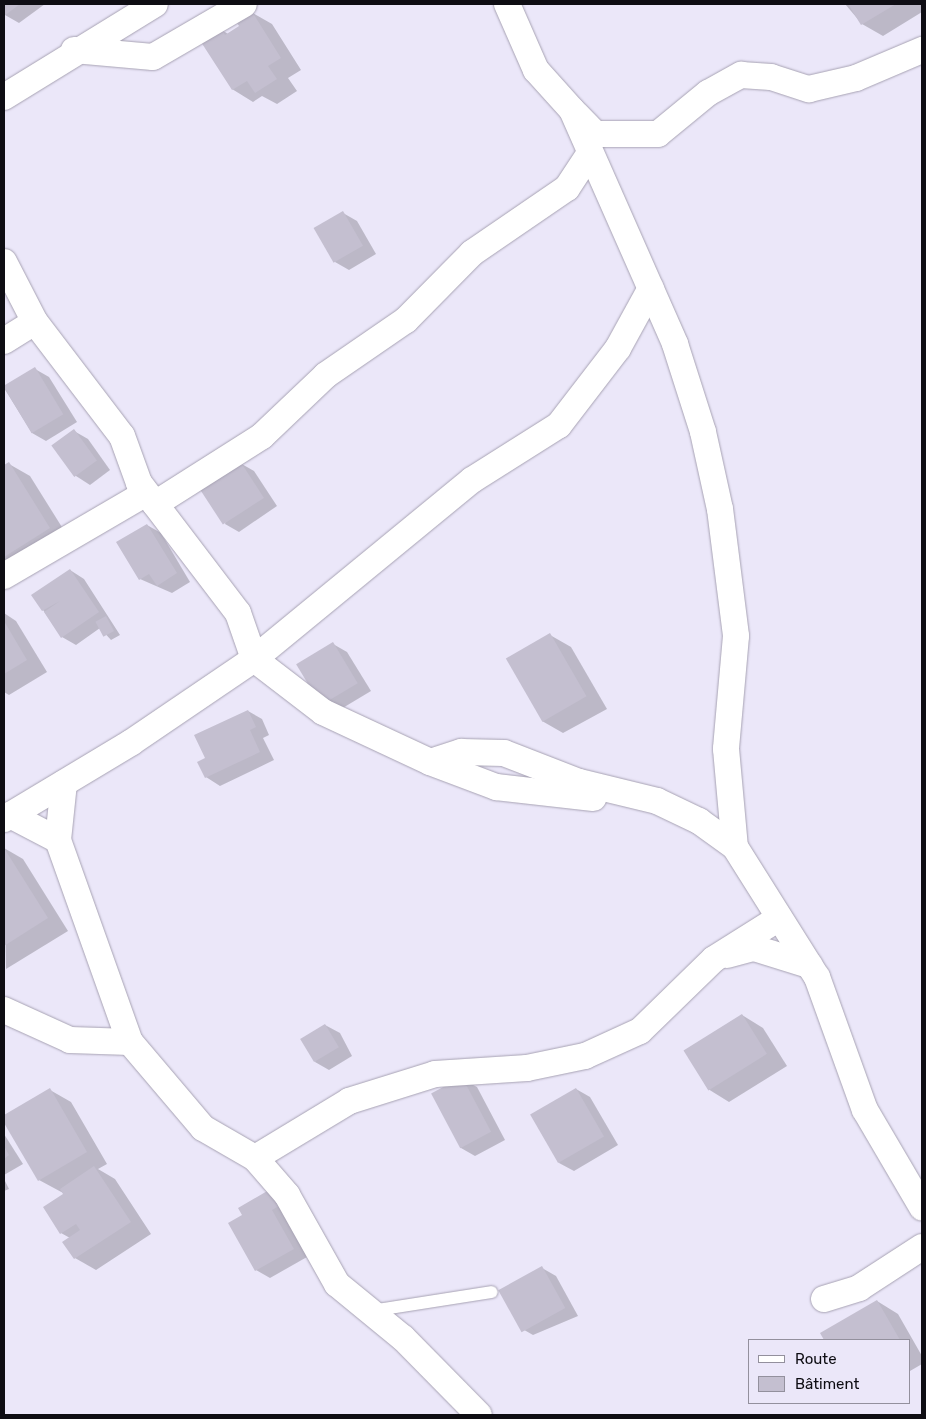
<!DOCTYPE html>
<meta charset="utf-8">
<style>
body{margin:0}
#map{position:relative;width:926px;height:1419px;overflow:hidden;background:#ebe7f9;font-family:Rubik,sans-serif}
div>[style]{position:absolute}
.shadow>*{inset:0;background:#0003}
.building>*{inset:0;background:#c4bfd0;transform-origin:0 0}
.roads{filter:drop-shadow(0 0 1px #a7a2b3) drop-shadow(0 0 1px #a7a2b3)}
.lane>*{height:12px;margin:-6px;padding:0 6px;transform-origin:6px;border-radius:6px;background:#fff}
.street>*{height:26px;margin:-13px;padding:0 13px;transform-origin:13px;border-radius:13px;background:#fff}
span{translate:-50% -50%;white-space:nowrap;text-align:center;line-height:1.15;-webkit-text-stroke:5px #ebe7f9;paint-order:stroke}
.frame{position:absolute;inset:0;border:5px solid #0e0d13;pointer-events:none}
.legend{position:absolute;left:748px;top:1339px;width:162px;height:65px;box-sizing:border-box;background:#ebe7f9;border:1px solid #93909d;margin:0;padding:6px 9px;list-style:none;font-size:15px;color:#0e0d13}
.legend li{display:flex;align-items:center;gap:10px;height:25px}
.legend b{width:25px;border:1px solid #93909d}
</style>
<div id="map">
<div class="shadow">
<div style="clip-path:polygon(4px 4px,45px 4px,19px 23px,5px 15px)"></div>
<div style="clip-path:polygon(845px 4px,922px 4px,922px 12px,883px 36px,862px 24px)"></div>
<div style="clip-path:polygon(251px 12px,272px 24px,301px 70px,288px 78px,297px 91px,277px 104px,262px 96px,253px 102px,232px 89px,222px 30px,228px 34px,240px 27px)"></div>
<div style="clip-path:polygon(343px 213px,357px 221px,376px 254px,349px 270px,335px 262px)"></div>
<div style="clip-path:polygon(35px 369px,49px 377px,77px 422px,46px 441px,32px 433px,4px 388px)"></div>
<div style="clip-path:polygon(74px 431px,88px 439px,110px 470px,90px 485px,76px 476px)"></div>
<div style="clip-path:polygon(240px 463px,254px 471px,277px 506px,239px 532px,225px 524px)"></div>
<div style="clip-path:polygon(9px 464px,30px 476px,70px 540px,4px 566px,4px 467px)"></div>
<div style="clip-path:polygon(147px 525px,161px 533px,190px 582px,172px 593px,140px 579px)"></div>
<div style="clip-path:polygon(70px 570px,84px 579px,120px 635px,111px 640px,100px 628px,76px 645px,62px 637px,43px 610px)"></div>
<div style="clip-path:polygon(4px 613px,16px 621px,47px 672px,9px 695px,4px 692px)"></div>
<div style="clip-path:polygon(550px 635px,571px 647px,607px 709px,563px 733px,542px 721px)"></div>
<div style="clip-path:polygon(333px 644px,347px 652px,371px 691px,336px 712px,298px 665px)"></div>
<div style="clip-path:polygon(248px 711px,262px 719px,269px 735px,263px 738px,274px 760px,220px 786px,206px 777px,207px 759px)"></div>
<div style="clip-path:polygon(4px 848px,23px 859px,68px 931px,6px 969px)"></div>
<div style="clip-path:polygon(742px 1015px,763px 1028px,787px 1066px,729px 1102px,708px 1089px,685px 1051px)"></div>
<div style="clip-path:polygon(325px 1025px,340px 1033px,352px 1056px,329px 1070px,315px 1062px)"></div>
<div style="clip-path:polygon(462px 1079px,477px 1087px,505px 1140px,475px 1156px,461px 1148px)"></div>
<div style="clip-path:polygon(576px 1089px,590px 1097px,618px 1145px,574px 1171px,559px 1163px)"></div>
<div style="clip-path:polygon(50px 1090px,71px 1102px,107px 1164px,98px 1169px,115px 1179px,151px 1234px,96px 1270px,75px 1258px,70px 1238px,61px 1233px,65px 1194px,39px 1180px,4px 1121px,4px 1117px)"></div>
<div style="clip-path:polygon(4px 1134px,23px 1164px,4px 1175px)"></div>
<div style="clip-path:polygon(4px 1179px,9px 1189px,4px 1191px)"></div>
<div style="clip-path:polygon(284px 1199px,307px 1257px,270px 1278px,256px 1270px,230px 1223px)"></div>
<div style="clip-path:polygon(542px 1268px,556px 1276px,578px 1316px,533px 1335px,519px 1327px)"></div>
<div style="clip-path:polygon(877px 1301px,898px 1314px,922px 1356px,922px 1364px,910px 1371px,910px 1340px,825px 1340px,822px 1334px)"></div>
</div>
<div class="building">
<div style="clip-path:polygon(4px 4px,20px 4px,4px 16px)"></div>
<div style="clip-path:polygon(848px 4px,896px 4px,861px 25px)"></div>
<div style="clip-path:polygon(251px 10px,281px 58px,268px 66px,277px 79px,255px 93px,247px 81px,232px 90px,201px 42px,222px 29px,225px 35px,239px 26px,235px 20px)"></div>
<div style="left:343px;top:211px;width:40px;height:34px;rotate:60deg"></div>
<div style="left:35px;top:367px;width:55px;height:37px;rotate:59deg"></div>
<div style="left:74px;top:429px;width:39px;height:28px;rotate:54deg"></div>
<div style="left:240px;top:461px;width:44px;height:49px;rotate:57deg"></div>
<div style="clip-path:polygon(9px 462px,50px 528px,4px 557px,4px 465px)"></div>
<div style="clip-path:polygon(147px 524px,177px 573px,157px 586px,149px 574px,139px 580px,116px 542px)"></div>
<div style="clip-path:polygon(70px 569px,99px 612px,61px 638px,44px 612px,60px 601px,42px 611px,31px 595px)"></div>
<div style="left:106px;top:616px;width:17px;height:12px;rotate:62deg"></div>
<div style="clip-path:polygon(4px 621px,27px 660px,4px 674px)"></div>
<div style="left:550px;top:633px;width:73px;height:51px;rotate:60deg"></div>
<div style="left:333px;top:642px;width:48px;height:43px;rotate:59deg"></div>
<div style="clip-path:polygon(248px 710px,256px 727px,250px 730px,260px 752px,205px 778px,197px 762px,205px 758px,194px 735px)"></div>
<div style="clip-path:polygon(4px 848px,48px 918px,4px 946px)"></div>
<div style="left:742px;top:1014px;width:47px;height:69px;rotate:58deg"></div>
<div style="left:325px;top:1024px;width:27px;height:29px;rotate:59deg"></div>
<div style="left:462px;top:1077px;width:62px;height:35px;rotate:62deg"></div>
<div style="clip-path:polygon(50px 1088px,87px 1152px,38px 1181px,4px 1123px,4px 1115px)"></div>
<div style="left:576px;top:1088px;width:56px;height:53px;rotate:60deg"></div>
<div style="clip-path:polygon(4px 1146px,9px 1155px,4px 1159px)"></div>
<div style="clip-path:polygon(94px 1166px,131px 1222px,74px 1259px,62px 1242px,80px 1230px,76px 1224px,60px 1234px,43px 1207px,63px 1194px,60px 1189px)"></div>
<div style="clip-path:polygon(269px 1190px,279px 1206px,272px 1210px,294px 1249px,255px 1271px,228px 1223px,242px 1215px,238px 1208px)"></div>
<div style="left:542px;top:1266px;width:48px;height:50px;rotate:61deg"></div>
<div style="clip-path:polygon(877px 1300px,900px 1340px,824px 1340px,820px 1333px)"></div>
</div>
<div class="roads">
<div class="lane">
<div style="left:371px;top:1311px;width:122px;rotate:-8.9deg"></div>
</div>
<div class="street">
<div style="left:507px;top:4px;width:72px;rotate:66.3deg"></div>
<div style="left:536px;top:70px;width:54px;rotate:48deg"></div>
<div style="left:572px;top:110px;width:256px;rotate:66.2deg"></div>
<div style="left:675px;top:344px;width:92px;rotate:72.3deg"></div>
<div style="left:703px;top:432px;width:79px;rotate:77.6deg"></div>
<div style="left:720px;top:509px;width:128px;rotate:82.8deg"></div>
<div style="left:736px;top:636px;width:113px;rotate:95.1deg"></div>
<div style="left:726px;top:749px;width:98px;rotate:84.8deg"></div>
<div style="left:74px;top:50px;width:79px;rotate:5.1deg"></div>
<div style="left:153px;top:57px;width:105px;rotate:-30.2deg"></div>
<div style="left:4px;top:97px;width:177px;rotate:-31.6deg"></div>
<div style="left:576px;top:114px;width:28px;rotate:46deg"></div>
<div style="left:595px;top:134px;width:63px"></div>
<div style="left:658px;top:134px;width:65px;rotate:-39.4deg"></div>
<div style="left:708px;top:93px;width:38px;rotate:-29deg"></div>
<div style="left:741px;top:75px;width:30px;rotate:4deg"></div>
<div style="left:771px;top:77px;width:40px;rotate:18deg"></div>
<div style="left:809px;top:89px;width:48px;rotate:-13.2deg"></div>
<div style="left:856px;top:78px;width:72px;rotate:-23deg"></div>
<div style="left:4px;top:262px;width:68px;rotate:62.7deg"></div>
<div style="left:35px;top:322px;width:143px;rotate:52.7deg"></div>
<div style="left:122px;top:436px;width:50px;rotate:70.1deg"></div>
<div style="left:139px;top:483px;width:163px;rotate:52.7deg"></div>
<div style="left:238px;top:613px;width:49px;rotate:70.8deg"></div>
<div style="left:254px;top:659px;width:87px;rotate:37.5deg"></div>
<div style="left:323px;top:712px;width:118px;rotate:25deg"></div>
<div style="left:430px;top:762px;width:33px;rotate:-18deg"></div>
<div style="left:461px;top:752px;width:43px;rotate:1.3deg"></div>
<div style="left:504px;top:753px;width:80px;rotate:21.1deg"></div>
<div style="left:579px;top:782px;width:80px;rotate:13.7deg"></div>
<div style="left:657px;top:801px;width:47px;rotate:25.5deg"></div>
<div style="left:699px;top:821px;width:44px;rotate:35.8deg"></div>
<div style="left:735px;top:847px;width:154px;rotate:57.8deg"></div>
<div style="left:817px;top:977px;width:141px;rotate:70.2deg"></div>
<div style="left:865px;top:1110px;width:113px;rotate:59.6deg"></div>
<div style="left:4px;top:341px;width:36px;rotate:-32deg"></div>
<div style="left:155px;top:504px;width:127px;rotate:-32.4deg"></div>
<div style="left:262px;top:436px;width:88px;rotate:-43.6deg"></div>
<div style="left:326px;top:375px;width:97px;rotate:-34.5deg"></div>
<div style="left:406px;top:320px;width:94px;rotate:-45.4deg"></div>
<div style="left:472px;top:253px;width:115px;rotate:-34.4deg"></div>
<div style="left:567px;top:188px;width:42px;rotate:-56.7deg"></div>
<div style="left:4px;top:576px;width:164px;rotate:-30.3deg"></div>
<div style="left:430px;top:762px;width:71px;rotate:20.7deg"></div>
<div style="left:496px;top:787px;width:98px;rotate:6.5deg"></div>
<div style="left:64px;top:783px;width:57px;rotate:96deg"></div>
<div style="left:58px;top:840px;width:214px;rotate:70.4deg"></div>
<div style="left:130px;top:1042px;width:113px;rotate:49.7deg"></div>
<div style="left:203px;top:1128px;width:60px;rotate:30deg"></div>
<div style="left:255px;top:1158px;width:49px;rotate:49.1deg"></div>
<div style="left:287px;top:1195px;width:102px;rotate:60.7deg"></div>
<div style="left:337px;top:1284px;width:85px;rotate:39.3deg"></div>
<div style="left:403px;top:1338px;width:108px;rotate:45.4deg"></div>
<div style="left:10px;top:815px;width:54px;rotate:27.5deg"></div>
<div style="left:4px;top:819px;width:149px;rotate:-31deg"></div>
<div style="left:132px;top:742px;width:148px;rotate:-34.2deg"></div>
<div style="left:254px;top:659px;width:282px;rotate:-39.4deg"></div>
<div style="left:472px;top:480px;width:103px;rotate:-32.3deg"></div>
<div style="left:559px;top:425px;width:97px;rotate:-52.5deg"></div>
<div style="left:618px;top:348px;width:68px;rotate:-61.2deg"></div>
<div style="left:727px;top:955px;width:28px;rotate:-15deg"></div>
<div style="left:754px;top:948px;width:58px;rotate:17.2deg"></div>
<div style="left:4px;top:1010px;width:72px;rotate:24.4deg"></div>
<div style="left:70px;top:1040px;width:60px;rotate:1.9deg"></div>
<div style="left:255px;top:1158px;width:110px;rotate:-31.2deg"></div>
<div style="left:349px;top:1101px;width:90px;rotate:-17.4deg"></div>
<div style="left:435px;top:1074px;width:92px;rotate:-3.7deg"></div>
<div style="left:527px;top:1068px;width:59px;rotate:-11.7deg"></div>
<div style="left:585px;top:1056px;width:60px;rotate:-24.4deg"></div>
<div style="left:640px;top:1031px;width:103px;rotate:-44.2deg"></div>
<div style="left:714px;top:959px;width:77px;rotate:-32.2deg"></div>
<div style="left:824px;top:1299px;width:37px;rotate:-17deg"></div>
<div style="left:859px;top:1288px;width:75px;rotate:-33.1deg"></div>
</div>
</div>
<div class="frame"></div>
<ul class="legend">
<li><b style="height:6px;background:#fff"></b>Route</li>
<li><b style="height:14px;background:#c4bfd0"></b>Bâtiment</li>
</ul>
</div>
